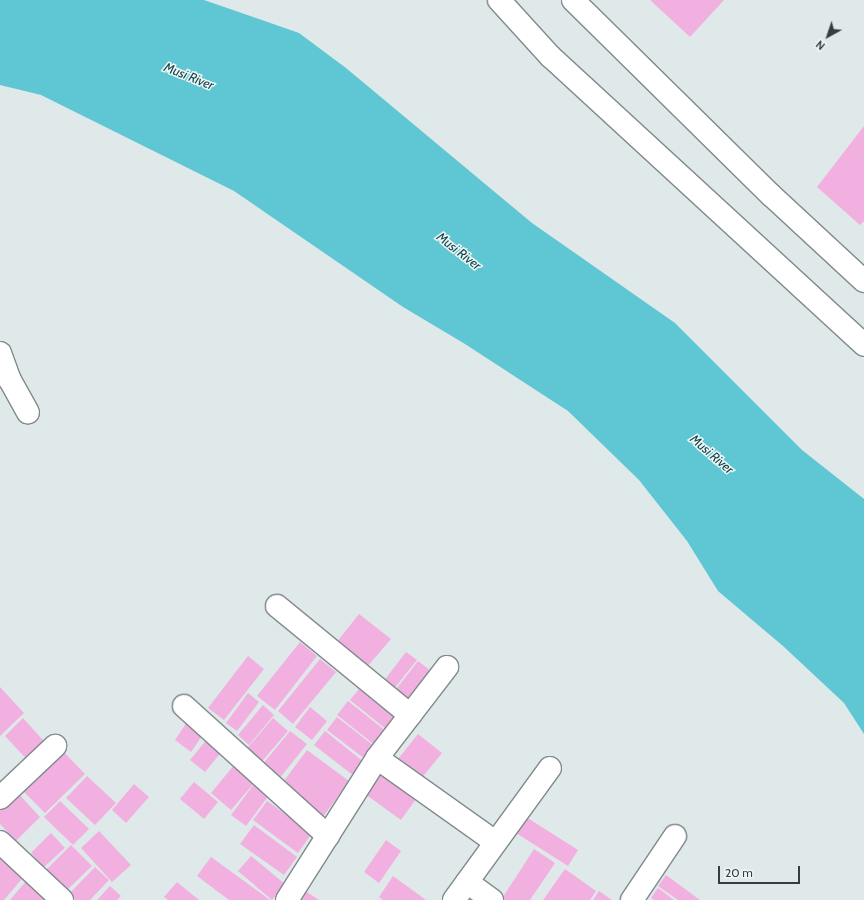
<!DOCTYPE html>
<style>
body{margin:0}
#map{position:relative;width:864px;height:900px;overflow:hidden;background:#dfe9ea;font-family:Cabin,sans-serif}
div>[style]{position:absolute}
.water>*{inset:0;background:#5fc7d4}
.building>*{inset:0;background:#f1b0df}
.roads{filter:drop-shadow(1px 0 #818a8c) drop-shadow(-1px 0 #818a8c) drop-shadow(0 1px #818a8c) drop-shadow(0 -1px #818a8c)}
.minor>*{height:22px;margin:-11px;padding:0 11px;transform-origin:11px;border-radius:11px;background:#fff}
.tertiary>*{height:22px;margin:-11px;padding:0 11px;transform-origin:11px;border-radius:11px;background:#fff}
span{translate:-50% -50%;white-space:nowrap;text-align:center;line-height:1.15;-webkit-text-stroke:3px #ecf6f7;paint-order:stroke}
.water-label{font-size:13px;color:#144449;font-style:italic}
.north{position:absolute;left:808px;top:16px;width:40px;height:40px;-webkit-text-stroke:3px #ecf6f7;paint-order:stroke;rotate:220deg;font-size:11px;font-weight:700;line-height:16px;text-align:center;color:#383c3c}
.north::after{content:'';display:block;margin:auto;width:14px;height:18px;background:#383c3c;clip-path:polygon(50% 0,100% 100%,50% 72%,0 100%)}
.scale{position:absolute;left:718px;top:866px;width:82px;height:18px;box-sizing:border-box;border:2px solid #383c3c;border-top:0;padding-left:5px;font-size:12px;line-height:14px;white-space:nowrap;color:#383c3c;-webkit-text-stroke:3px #ecf6f7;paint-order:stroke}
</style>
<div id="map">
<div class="water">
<div style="clip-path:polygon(0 0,204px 0,299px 33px,346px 68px,532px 223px,675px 323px,802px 450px,864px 499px,864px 734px,844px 703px,783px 646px,718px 591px,687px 541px,639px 480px,568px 411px,465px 344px,403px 307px,234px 191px,41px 95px,0 85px)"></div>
</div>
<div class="building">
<div style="clip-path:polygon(650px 0,724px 0,690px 37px)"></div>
<div style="clip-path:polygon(864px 126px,864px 221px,860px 225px,817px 187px)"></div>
<div style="clip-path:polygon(359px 614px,391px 639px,367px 667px,336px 643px)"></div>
<div style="clip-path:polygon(300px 642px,317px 656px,275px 710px,257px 696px)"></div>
<div style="clip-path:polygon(406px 652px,417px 660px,393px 690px,383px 682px)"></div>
<div style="clip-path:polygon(248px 656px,264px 669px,224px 720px,208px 708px)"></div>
<div style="clip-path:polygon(320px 659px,336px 672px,293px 724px,278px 711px)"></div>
<div style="clip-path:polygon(418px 661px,431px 671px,407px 702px,394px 692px)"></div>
<div style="clip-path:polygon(0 687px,24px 713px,0 736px)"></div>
<div style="clip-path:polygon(359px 689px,396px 719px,387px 730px,350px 700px)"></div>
<div style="clip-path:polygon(248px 693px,259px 702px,237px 731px,226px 723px)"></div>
<div style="clip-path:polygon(348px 701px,387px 732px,376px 746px,337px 715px)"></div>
<div style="clip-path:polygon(263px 705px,274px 715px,249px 745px,238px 735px)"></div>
<div style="clip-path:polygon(310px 707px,327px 721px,312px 740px,295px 727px)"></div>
<div style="clip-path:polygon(337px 717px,374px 746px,365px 759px,327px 730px)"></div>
<div style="clip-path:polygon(23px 718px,50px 748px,32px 765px,5px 736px)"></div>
<div style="clip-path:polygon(273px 718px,288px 731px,258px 766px,243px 753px)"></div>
<div style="clip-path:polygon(189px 719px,206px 730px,191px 752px,175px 740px)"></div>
<div style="clip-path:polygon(290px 731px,307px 744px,279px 779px,262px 765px)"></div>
<div style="clip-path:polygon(325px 731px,365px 763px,354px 776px,314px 745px)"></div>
<div style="clip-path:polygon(418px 734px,442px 753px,421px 779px,398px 759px)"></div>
<div style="clip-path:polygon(208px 738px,223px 750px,205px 772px,190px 760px)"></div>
<div style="clip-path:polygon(58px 746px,85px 774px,45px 813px,18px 786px)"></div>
<div style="clip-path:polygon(307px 750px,349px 781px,320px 821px,278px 789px)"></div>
<div style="clip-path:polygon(235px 764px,256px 781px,231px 810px,211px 793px)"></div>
<div style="clip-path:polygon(375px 770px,416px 799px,401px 820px,361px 791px)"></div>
<div style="clip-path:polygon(87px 776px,116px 803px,95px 825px,66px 798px)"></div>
<div style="clip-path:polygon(194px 782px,218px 802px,204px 819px,180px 799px)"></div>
<div style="clip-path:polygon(134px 784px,149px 797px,126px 823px,112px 810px)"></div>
<div style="clip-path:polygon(254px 784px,269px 795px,246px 826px,231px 815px)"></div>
<div style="clip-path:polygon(14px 789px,40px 817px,16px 841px,0 824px,0 802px)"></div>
<div style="clip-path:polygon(60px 801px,89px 829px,73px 845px,44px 817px)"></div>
<div style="clip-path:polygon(267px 801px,312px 833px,298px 853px,253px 820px)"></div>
<div style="clip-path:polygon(526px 817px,578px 850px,568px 866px,516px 833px)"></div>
<div style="clip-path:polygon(254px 825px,297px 857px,284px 875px,240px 844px)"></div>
<div style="clip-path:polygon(99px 831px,131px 865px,112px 882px,81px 848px)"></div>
<div style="clip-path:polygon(51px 833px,65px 848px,44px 867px,31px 853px)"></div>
<div style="clip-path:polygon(386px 840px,401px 851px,379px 883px,364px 872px)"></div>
<div style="clip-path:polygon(71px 845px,92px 866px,66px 891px,45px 871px)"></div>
<div style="clip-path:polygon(534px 849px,555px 863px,530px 900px,501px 900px)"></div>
<div style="clip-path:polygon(0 850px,27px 873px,4px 900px,0 900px)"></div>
<div style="clip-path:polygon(251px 856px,285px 884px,272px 900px,238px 871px)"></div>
<div style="clip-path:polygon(211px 857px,270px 900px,229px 900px,197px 876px)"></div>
<div style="clip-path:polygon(95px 867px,109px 880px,90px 900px,75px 900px,69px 894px)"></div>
<div style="clip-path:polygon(565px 869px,596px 891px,590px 900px,543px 900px)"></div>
<div style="clip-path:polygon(666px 875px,700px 900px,678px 900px,658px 886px)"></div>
<div style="clip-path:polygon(393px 876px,426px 900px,383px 900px,379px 897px)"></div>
<div style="clip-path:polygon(27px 880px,50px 900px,10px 900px)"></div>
<div style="clip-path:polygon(177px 882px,199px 900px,168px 900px,164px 897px)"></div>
<div style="clip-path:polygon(110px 886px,121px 896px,117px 900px,97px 900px)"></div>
<div style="clip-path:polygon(658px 888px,674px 900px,654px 900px,651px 898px)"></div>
<div style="clip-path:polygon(302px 889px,319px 900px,295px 900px)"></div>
<div style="clip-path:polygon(599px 891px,612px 900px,593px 900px)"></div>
</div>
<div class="roads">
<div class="minor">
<div style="left:0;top:353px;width:29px;rotate:70deg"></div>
<div style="left:10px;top:380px;width:37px;rotate:61deg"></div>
<div style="left:277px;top:606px;width:172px;rotate:39.3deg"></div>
<div style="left:184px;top:706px;width:194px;rotate:42.1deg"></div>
<div style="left:377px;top:758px;width:145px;rotate:35.4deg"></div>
<div style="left:0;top:798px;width:76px;rotate:-43.4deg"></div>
<div style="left:0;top:842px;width:85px;rotate:43.1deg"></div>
<div style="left:467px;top:882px;width:31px;rotate:36deg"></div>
<div style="left:287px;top:900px;width:168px;rotate:-57.6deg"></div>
<div style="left:377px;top:758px;width:115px;rotate:-52.4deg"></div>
<div style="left:454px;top:900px;width:163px;rotate:-54deg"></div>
<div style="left:632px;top:900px;width:77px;rotate:-56.1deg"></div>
</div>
<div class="tertiary">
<div style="left:499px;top:0;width:76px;rotate:47.7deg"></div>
<div style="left:550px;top:56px;width:427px;rotate:42.6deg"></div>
<div style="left:573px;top:0;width:278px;rotate:44.6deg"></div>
<div style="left:771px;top:195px;width:127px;rotate:42.8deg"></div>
</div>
</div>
<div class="water-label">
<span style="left:189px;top:76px;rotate:22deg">Musi River</span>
<span style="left:459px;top:251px;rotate:38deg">Musi River</span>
<span style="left:712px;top:454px;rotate:41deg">Musi River</span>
</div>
<div class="north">N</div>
<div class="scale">20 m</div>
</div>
